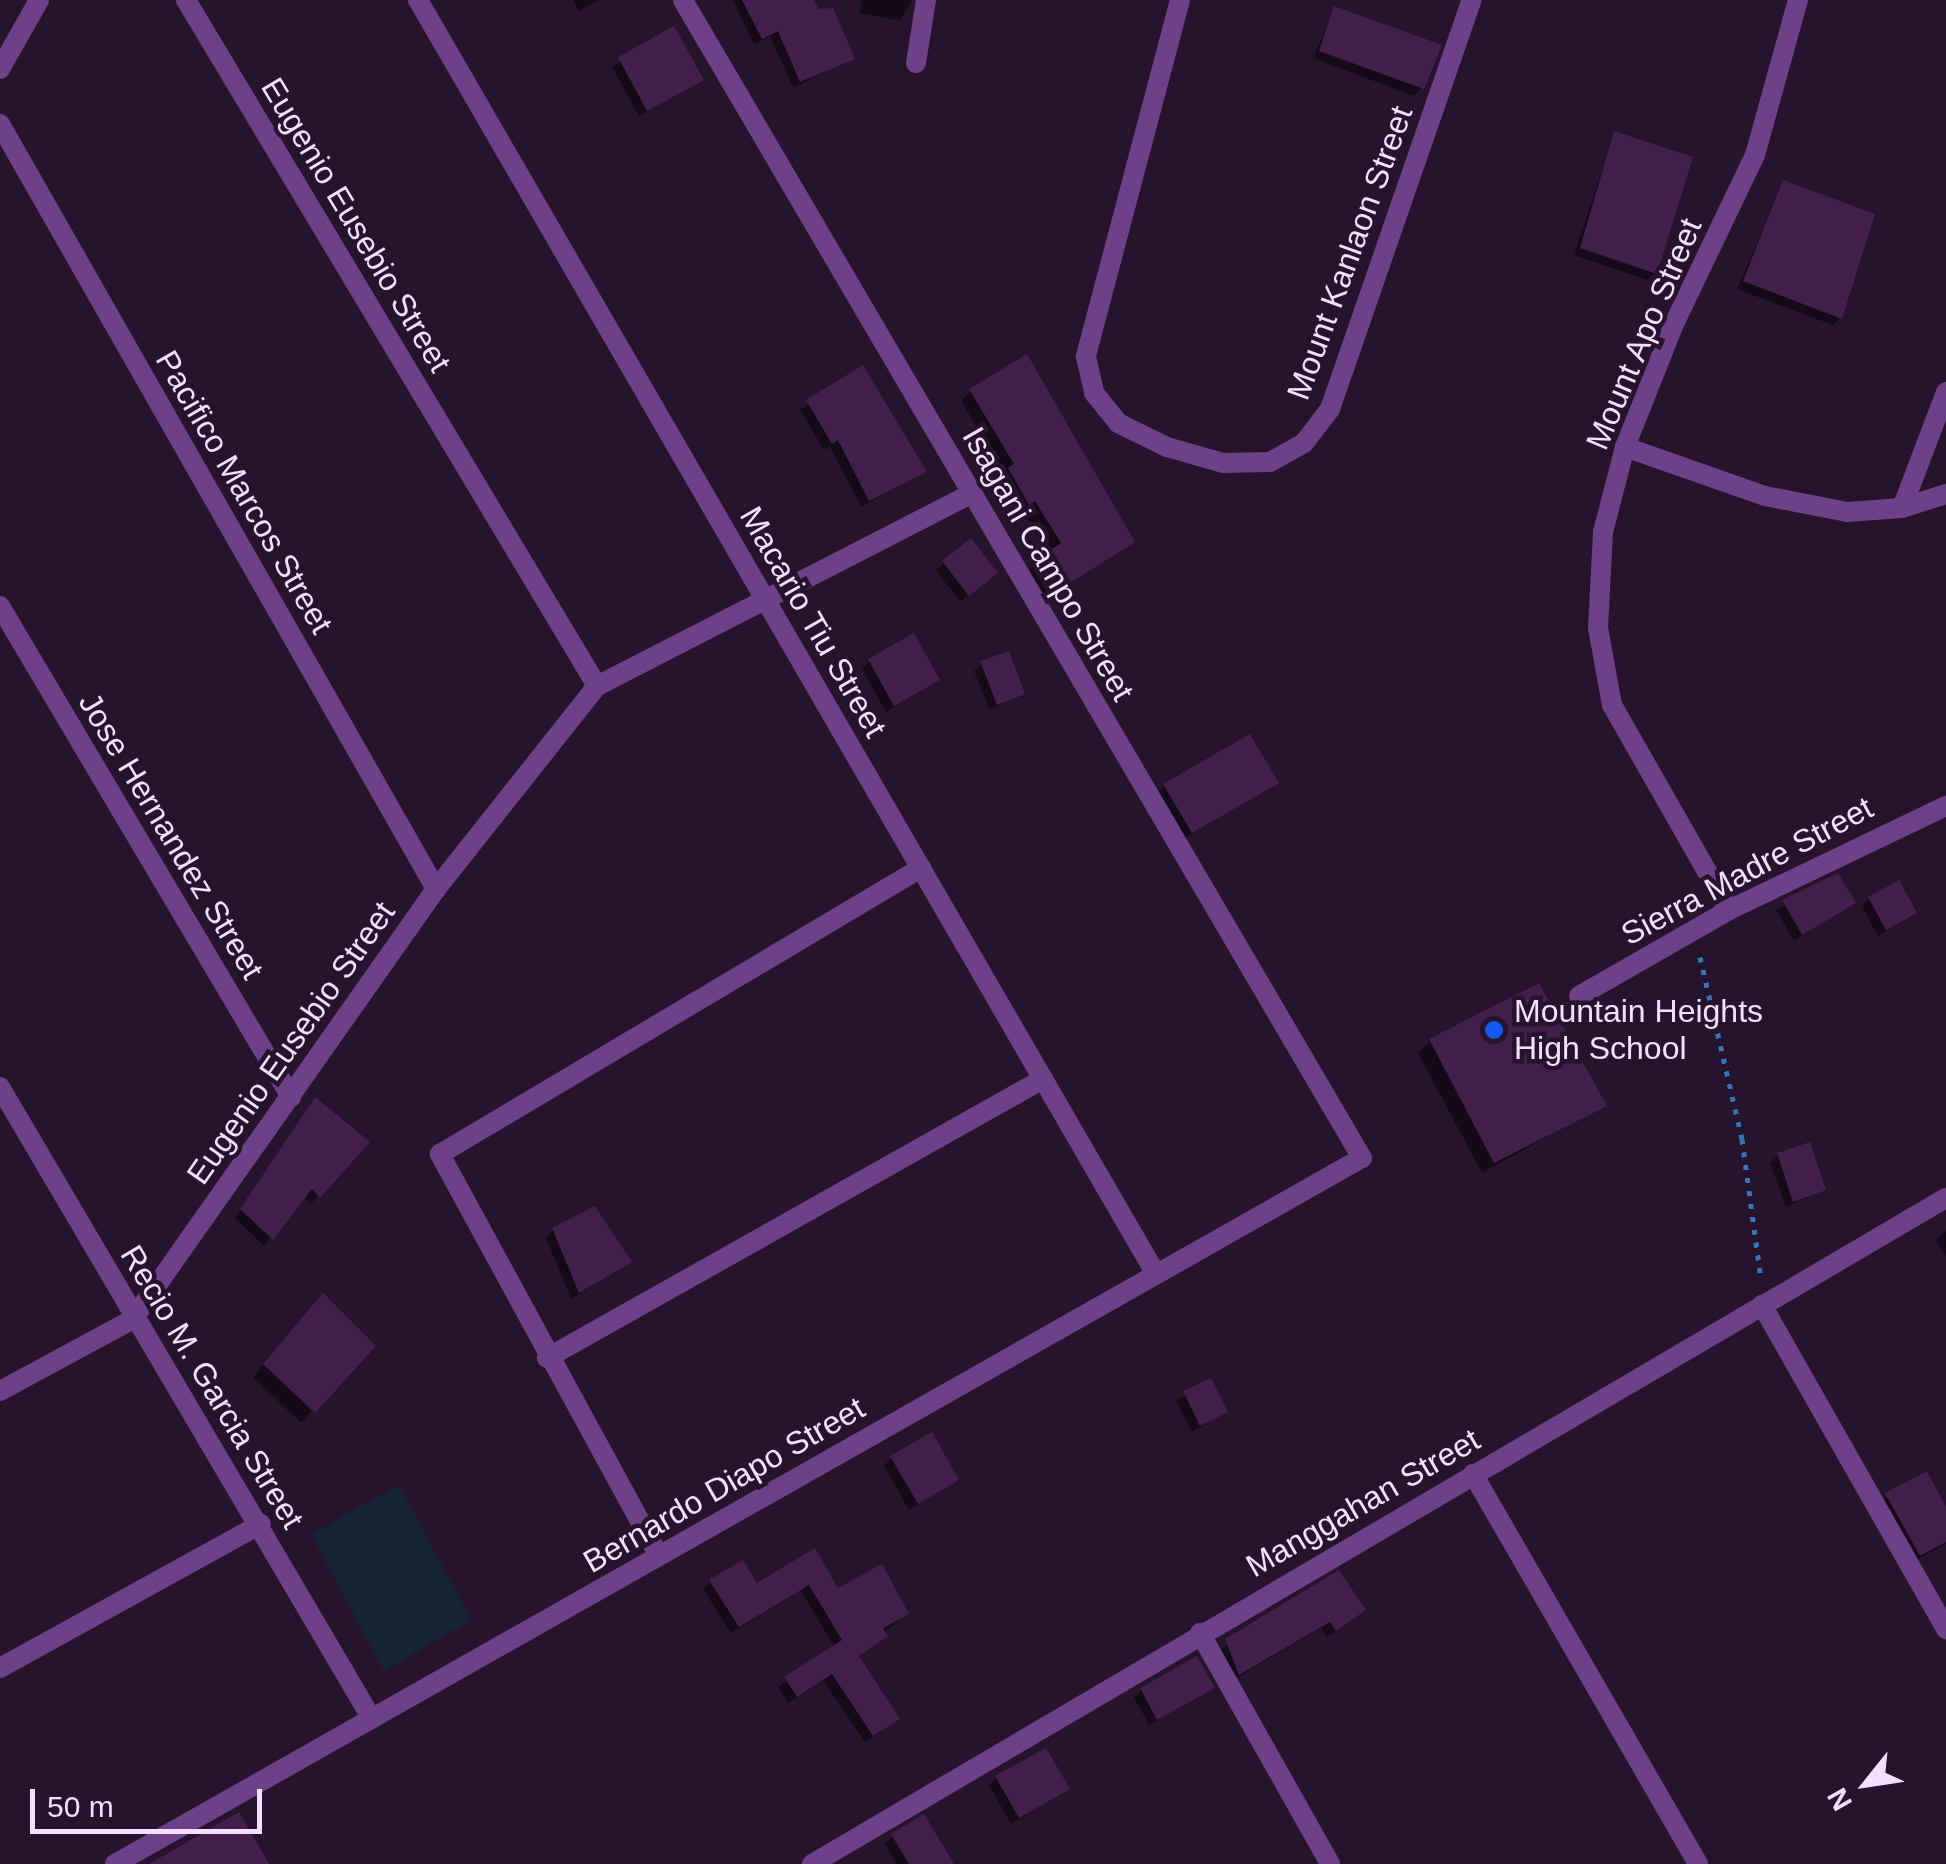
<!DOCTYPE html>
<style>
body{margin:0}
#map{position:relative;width:1946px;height:1864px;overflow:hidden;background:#26132c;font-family:Helvetica,sans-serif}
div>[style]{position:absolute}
.green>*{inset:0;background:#162436}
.shadow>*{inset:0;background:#0007}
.building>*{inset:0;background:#43204c}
.path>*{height:5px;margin-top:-2.5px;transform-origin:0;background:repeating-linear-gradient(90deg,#3774ba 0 5px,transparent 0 13px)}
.street>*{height:20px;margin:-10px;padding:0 10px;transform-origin:10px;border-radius:10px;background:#6d4088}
.dots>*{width:28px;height:28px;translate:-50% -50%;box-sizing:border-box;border:5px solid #26132c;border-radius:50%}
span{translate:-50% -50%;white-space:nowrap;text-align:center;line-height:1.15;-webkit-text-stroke:9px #26132c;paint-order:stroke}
.street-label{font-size:32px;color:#f5dffe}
.poi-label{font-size:32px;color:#f5dffe}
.left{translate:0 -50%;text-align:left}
.north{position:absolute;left:1816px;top:1734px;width:100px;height:100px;-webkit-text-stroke:8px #26132c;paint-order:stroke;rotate:240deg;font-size:28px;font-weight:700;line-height:40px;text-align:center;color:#f5dffe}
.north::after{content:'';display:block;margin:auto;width:35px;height:45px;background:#f5dffe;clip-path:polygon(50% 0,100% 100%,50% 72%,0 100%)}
.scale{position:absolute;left:30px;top:1789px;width:232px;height:45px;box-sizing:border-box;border:5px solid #f5dffe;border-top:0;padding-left:12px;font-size:30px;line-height:35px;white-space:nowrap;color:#f5dffe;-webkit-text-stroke:8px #26132c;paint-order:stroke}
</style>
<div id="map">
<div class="green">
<div style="clip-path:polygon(399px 1485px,471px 1620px,384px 1671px,311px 1534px)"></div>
</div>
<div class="shadow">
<div style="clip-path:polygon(573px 0,598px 0,579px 11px)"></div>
<div style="clip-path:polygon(733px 0,811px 0,852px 58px,793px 88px,770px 36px,754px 45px)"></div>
<div style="clip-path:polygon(862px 0,912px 0,900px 21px,859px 13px)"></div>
<div style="clip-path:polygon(1335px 9px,1421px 88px,1414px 96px,1313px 58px)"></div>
<div style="clip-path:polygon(673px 29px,701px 79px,639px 116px,612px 67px)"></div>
<div style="clip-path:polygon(1614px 134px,1655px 273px,1647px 280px,1574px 255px)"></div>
<div style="clip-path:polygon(1784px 183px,1840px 318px,1833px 325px,1737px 289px)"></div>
<div style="clip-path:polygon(862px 369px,923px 472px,861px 507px,830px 446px,824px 450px,800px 410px)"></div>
<div style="clip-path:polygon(971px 391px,1132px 542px,1047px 598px,1029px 570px,1052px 552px,1000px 480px,1006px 474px,961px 401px)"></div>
<div style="clip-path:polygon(971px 541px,988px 580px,960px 602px,936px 570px)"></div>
<div style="clip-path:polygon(870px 661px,937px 679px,886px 712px,862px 669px)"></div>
<div style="clip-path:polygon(982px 663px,1022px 693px,990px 710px,974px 671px)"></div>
<div style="clip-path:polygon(1276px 783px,1183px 839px,1157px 794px,1165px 786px)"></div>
<div style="clip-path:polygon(1837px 876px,1853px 902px,1794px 941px,1776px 910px)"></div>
<div style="clip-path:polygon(1869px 899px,1914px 913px,1878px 936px,1862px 906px)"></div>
<div style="clip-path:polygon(1430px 1041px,1604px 1105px,1482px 1173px,1418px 1053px)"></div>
<div style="clip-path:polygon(308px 1108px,366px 1142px,311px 1204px,304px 1196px,264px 1246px,235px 1218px)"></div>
<div style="clip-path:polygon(1778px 1155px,1824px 1189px,1786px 1207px,1770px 1163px)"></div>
<div style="clip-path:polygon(553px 1230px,629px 1262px,571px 1299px,546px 1238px)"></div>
<div style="clip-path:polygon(1946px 1231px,1946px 1257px,1936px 1240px)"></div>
<div style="clip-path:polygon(312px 1309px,372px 1346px,301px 1423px,253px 1377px)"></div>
<div style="clip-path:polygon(1210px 1381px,1225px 1412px,1192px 1432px,1176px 1401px)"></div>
<div style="clip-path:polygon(892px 1458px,956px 1480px,909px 1510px,884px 1465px)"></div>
<div style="clip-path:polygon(1926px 1474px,1946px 1509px,1946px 1544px,1912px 1562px,1879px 1503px)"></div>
<div style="clip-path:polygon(814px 1551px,837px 1591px,906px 1613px,857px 1657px,889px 1726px,865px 1742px,823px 1680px,788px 1703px,778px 1687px,835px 1647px,800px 1590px,731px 1633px,703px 1589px,711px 1582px,756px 1586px)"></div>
<div style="clip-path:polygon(1338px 1574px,1355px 1617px,1327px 1637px,1321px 1628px,1231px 1681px,1216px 1653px)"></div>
<div style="clip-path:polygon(1212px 1688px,1149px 1725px,1134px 1697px,1142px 1690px)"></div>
<div style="clip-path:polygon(997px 1778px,1067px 1789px,1011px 1824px,989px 1785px)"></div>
<div style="clip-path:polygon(893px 1836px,949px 1864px,897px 1864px,885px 1844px)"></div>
</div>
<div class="building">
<div style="clip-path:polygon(742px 0,814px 0,819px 9px,833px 8px,855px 59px,800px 82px,778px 31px,762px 39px)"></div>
<div style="clip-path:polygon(1334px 6px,1442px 45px,1424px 89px,1319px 51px)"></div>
<div style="clip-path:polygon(674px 26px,704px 80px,647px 111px,618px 57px)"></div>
<div style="clip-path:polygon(1614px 131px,1693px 157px,1657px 274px,1580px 248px)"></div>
<div style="clip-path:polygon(1783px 180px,1875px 214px,1842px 319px,1743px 281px)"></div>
<div style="clip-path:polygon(1027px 354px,1135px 542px,1057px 591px,1037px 559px,1061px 543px,1035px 501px,1029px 505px,1008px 468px,1014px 464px,969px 389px)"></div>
<div style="clip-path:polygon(863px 365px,927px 472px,869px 501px,838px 440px,832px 444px,806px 400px)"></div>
<div style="clip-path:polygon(971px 538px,998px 573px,969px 596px,942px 561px)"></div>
<div style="clip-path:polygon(914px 633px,940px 680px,894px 706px,868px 659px)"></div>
<div style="clip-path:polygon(1009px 651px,1025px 694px,997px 705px,980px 661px)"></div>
<div style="clip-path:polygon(1250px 734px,1279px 783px,1192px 833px,1163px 784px)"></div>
<div style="clip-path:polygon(1838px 873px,1856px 903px,1802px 935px,1782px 900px)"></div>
<div style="clip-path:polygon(1899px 880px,1917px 913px,1886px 930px,1868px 897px)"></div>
<div style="clip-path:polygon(1539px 983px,1607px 1106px,1494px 1163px,1429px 1039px)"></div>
<div style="clip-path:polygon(315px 1097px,370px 1142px,320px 1198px,312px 1189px,273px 1240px,240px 1209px)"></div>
<div style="clip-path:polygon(1810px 1142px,1826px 1190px,1793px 1202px,1777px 1153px)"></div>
<div style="clip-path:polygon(595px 1206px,632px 1262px,579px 1293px,552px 1228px)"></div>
<div style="clip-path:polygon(323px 1293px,376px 1346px,315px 1413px,263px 1364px)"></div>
<div style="clip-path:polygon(1211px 1378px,1228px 1412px,1200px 1426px,1183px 1391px)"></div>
<div style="clip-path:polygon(932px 1432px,959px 1480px,918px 1504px,890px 1456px)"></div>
<div style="clip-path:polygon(1927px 1471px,1946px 1507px,1946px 1542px,1920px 1556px,1885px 1493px)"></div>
<div style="clip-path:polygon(815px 1548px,838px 1588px,882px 1564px,909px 1614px,883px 1628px,888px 1636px,859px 1656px,900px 1719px,873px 1736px,832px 1674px,797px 1697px,784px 1677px,842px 1640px,809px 1585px,739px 1627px,709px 1580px,743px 1560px,757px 1583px)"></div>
<div style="clip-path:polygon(1339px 1570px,1366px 1610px,1336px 1631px,1330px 1622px,1239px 1675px,1225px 1639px)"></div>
<div style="clip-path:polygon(1197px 1656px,1215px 1688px,1157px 1720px,1140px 1688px)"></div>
<div style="clip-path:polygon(1046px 1748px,1070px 1789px,1019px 1818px,995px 1776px)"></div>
<div style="clip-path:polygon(239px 1812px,269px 1864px,149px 1864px)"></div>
<div style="clip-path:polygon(924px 1814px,954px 1864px,909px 1864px,891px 1834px)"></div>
</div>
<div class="path">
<div style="left:1700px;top:957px;width:187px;rotate:77deg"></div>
<div style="left:1742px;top:1139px;width:142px;rotate:82.3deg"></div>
</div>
<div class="street">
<div style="left:186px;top:0;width:800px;rotate:59.07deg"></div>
<div style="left:418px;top:0;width:1472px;rotate:59.92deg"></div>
<div style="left:1180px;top:0;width:369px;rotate:104.8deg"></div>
<div style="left:1086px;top:357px;width:37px;rotate:77deg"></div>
<div style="left:1094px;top:393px;width:38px;rotate:51deg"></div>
<div style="left:1118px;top:423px;width:55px;rotate:26.1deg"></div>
<div style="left:1167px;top:447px;width:58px;rotate:15.9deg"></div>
<div style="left:1223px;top:463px;width:47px;rotate:-1.2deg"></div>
<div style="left:1270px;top:462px;width:39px;rotate:-29deg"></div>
<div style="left:1304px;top:443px;width:43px;rotate:-52.6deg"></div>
<div style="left:1330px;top:409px;width:433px;rotate:-70.9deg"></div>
<div style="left:916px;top:63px;width:64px;rotate:-81deg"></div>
<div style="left:0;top:69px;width:79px;rotate:-60.5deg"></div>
<div style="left:0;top:124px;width:881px;rotate:60.32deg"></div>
<div style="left:1625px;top:447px;width:148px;rotate:19.3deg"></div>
<div style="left:1765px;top:496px;width:84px;rotate:11deg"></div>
<div style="left:1847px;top:512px;width:55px;rotate:-4.2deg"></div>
<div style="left:1902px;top:508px;width:46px;rotate:-17.7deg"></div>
<div style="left:1902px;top:508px;width:124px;rotate:-69.2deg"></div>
<div style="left:0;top:606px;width:571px;rotate:59.35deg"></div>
<div style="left:1729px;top:910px;width:236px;rotate:-119.7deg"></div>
<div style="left:1612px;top:705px;width:78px;rotate:-100.3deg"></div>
<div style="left:1598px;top:628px;width:96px;rotate:-87deg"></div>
<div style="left:1603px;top:532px;width:88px;rotate:-75.5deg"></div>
<div style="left:1625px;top:447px;width:132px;rotate:-68.3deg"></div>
<div style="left:1674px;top:324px;width:187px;rotate:-64.4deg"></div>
<div style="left:1755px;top:155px;width:161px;rotate:-74.5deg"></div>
<div style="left:1579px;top:996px;width:173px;rotate:-29.8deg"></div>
<div style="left:1729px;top:910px;width:241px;rotate:-25.6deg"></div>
<div style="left:0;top:1087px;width:733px;rotate:59.52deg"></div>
<div style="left:1762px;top:1305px;width:373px;rotate:60.4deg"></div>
<div style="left:547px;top:1358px;width:569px;rotate:-29.36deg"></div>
<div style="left:0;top:1391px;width:151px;rotate:-28.4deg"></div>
<div style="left:133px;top:1319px;width:526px;rotate:-54.83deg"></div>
<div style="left:436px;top:889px;width:259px;rotate:-51.6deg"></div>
<div style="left:597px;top:686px;width:422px;rotate:-27.2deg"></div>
<div style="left:1473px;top:1474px;width:450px;rotate:60deg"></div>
<div style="left:659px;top:1556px;width:458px;rotate:-118.6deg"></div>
<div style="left:440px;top:1154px;width:560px;rotate:-30.74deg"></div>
<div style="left:1200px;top:1633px;width:265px;rotate:60.6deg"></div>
<div style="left:0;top:1668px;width:298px;rotate:-28.9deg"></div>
<div style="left:115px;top:1864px;width:1433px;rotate:-29.52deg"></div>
<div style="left:1362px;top:1158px;width:1342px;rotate:-120.39deg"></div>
<div style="left:812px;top:1864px;width:1315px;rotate:-30.43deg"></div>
</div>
<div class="dots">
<div style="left:1494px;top:1030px;background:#1359f5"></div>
</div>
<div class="street-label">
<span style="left:356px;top:225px;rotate:59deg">Eugenio Eusebio Street</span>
<span style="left:1350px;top:253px;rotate:-70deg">Mount Kanlaon Street</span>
<span style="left:1644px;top:334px;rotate:-67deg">Mount Apo Street</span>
<span style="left:244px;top:492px;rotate:60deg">Pacifico Marcos Street</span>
<span style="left:1048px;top:564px;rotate:60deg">Isagani Campo Street</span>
<span style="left:813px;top:622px;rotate:60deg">Macario Tiu Street</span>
<span style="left:171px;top:836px;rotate:59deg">Jose Hernandez Street</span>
<span style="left:1747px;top:871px;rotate:-28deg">Sierra Madre Street</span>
<span style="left:291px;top:1043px;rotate:-55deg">Eugenio Eusebio Street</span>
<span style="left:212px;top:1387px;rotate:59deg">Recio M. Garcia Street</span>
<span style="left:724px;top:1485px;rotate:-30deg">Bernardo Diapo Street</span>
<span style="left:1363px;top:1503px;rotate:-30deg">Manggahan Street</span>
</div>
<div class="poi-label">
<span class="left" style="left:1514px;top:1030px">Mountain Heights<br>High School</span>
</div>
<div class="north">N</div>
<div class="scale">50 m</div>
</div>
